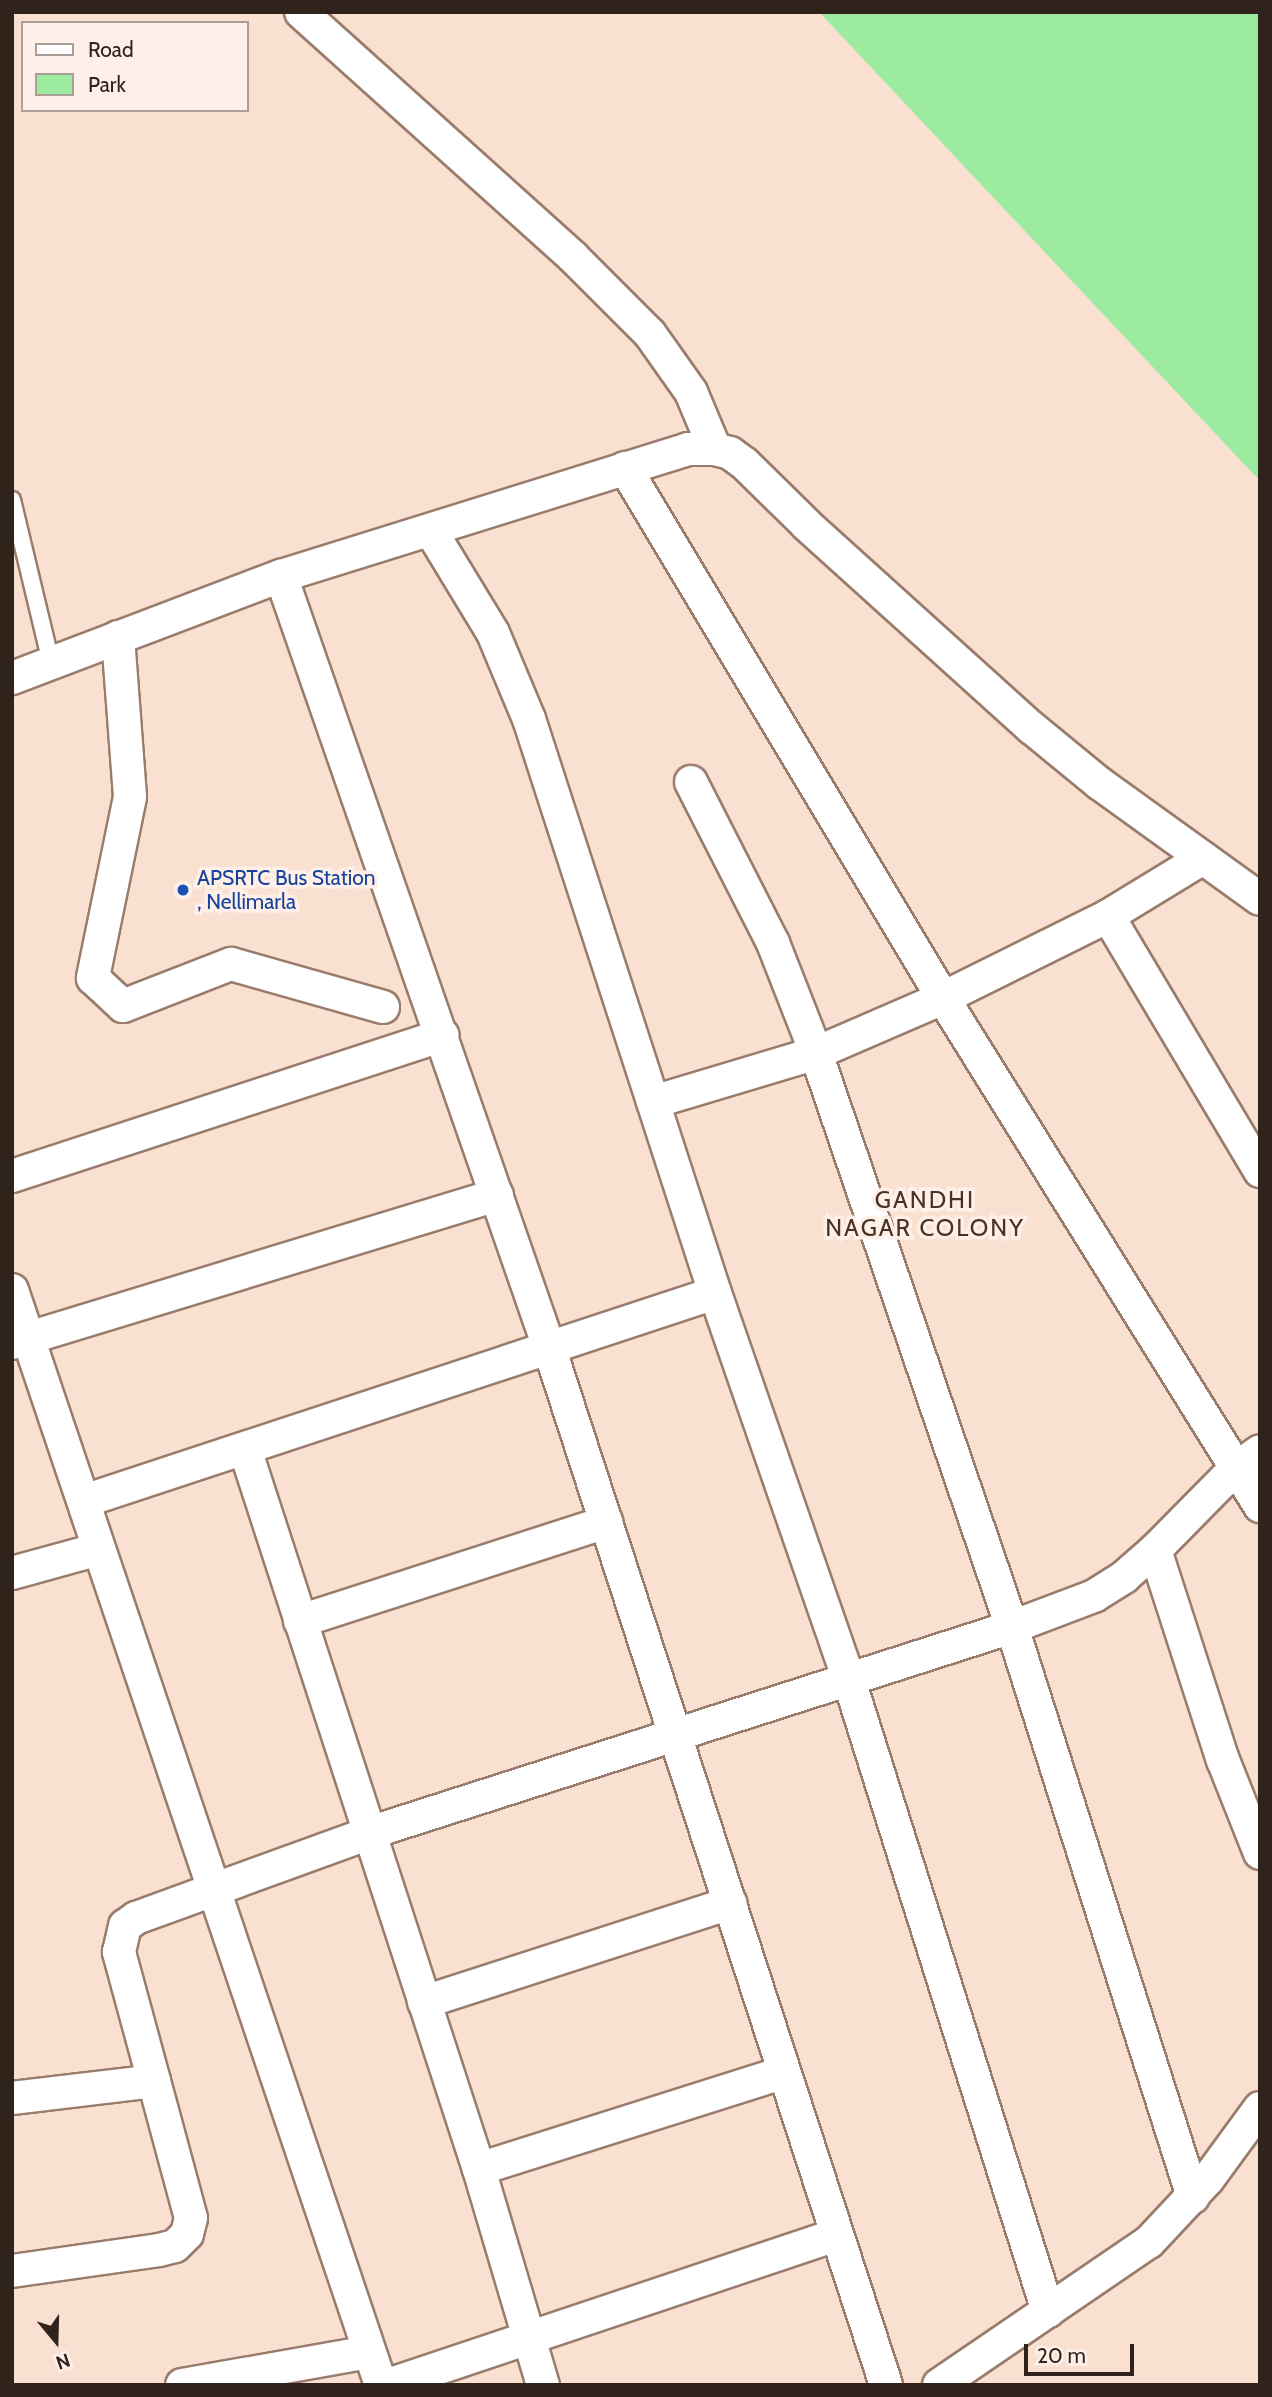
<!DOCTYPE html>
<style>
body{margin:0}
#map{position:relative;width:1272px;height:2397px;overflow:hidden;background:#fae0d1;font-family:Cabin,sans-serif}
div>[style]{position:absolute}
.green>*{inset:0;background:#9deaa1}
.roads{filter:drop-shadow(2px 0 #997c6b) drop-shadow(-2px 0 #997c6b) drop-shadow(0 2px #997c6b) drop-shadow(0 -2px #997c6b)}
.lane>*{height:16px;margin:-8px;padding:0 8px;transform-origin:8px;border-radius:8px;background:#fff}
.street>*{height:32px;margin:-16px;padding:0 16px;transform-origin:16px;border-radius:16px;background:#fff}
.dots>*{width:19px;height:19px;translate:-50% -50%;box-sizing:border-box;border:4px solid #fef0e9;border-radius:50%}
span{translate:-50% -50%;white-space:nowrap;text-align:center;line-height:1.15;-webkit-text-stroke:7px #fef0e9;paint-order:stroke}
.transit-label{font-size:21px;color:#164399}
.left{translate:0 -50%;text-align:left}
.quarter-label{font-size:24px;color:#4a3122;letter-spacing:2px}
.frame{position:absolute;inset:0;border:14px solid #2f231c;pointer-events:none}
.legend{position:absolute;left:21px;top:21px;width:228px;height:91px;box-sizing:border-box;background:#fef0e9;border:2px solid #ab9e97;margin:0;padding:9px 12px;list-style:none;font-size:21px;color:#2f231c}
.legend li{display:flex;align-items:center;gap:14px;height:35px}
.legend b{width:35px;border:2px solid #ab9e97}
.north{position:absolute;left:21px;top:2306px;width:70px;height:70px;-webkit-text-stroke:5px #fef0e9;paint-order:stroke;rotate:161deg;font-size:19px;font-weight:700;line-height:28px;text-align:center;color:#2f231c}
.north::after{content:'';display:block;margin:auto;width:24px;height:32px;background:#2f231c;clip-path:polygon(50% 0,100% 100%,50% 72%,0 100%)}
.scale{position:absolute;left:1024px;top:2344px;width:110px;height:32px;box-sizing:border-box;border:4px solid #2f231c;border-top:0;padding-left:9px;font-size:21px;line-height:24px;white-space:nowrap;color:#2f231c;-webkit-text-stroke:5px #fef0e9;paint-order:stroke}
</style>
<div id="map">
<div class="green">
<div style="clip-path:polygon(819px 12px,1260px 12px,1260px 481px)"></div>
</div>
<div class="roads">
<div class="lane">
<div style="left:12px;top:500px;width:168px;rotate:76.5deg"></div>
</div>
<div class="street">
<div style="left:301px;top:12px;width:365px;rotate:42deg"></div>
<div style="left:572px;top:256px;width:110px;rotate:45deg"></div>
<div style="left:650px;top:334px;width:71px;rotate:54.7deg"></div>
<div style="left:691px;top:392px;width:62px;rotate:67.2deg"></div>
<div style="left:625px;top:468px;width:618px;rotate:59.04deg"></div>
<div style="left:943px;top:998px;width:599px;rotate:58.04deg"></div>
<div style="left:431px;top:531px;width:119px;rotate:58.7deg"></div>
<div style="left:493px;top:633px;width:93px;rotate:67.3deg"></div>
<div style="left:529px;top:719px;width:603px;rotate:72.05deg"></div>
<div style="left:715px;top:1293px;width:410px;rotate:70.9deg"></div>
<div style="left:849px;top:1680px;width:662px;rotate:72.5deg"></div>
<div style="left:281px;top:576px;width:819px;rotate:70.84deg"></div>
<div style="left:550px;top:1350px;width:1088px;rotate:72.01deg"></div>
<div style="left:118px;top:637px;width:160px;rotate:85.7deg"></div>
<div style="left:130px;top:797px;width:185px;rotate:101.6deg"></div>
<div style="left:93px;top:978px;width:41px;rotate:43deg"></div>
<div style="left:123px;top:1006px;width:116px;rotate:-21.3deg"></div>
<div style="left:231px;top:964px;width:158px;rotate:15.8deg"></div>
<div style="left:12px;top:678px;width:288px;rotate:-20.8deg"></div>
<div style="left:281px;top:576px;width:426px;rotate:-17.3deg"></div>
<div style="left:688px;top:449px;width:27px"></div>
<div style="left:715px;top:449px;width:16px;rotate:15deg"></div>
<div style="left:730px;top:453px;width:17px;rotate:36deg"></div>
<div style="left:744px;top:463px;width:88px;rotate:44.5deg"></div>
<div style="left:807px;top:525px;width:303px;rotate:42.1deg"></div>
<div style="left:1032px;top:728px;width:87px;rotate:39.4deg"></div>
<div style="left:1099px;top:783px;width:198px;rotate:35.8deg"></div>
<div style="left:691px;top:782px;width:181px;rotate:63deg"></div>
<div style="left:773px;top:943px;width:118px;rotate:68.6deg"></div>
<div style="left:816px;top:1053px;width:607px;rotate:71.15deg"></div>
<div style="left:1012px;top:1627px;width:598px;rotate:72.38deg"></div>
<div style="left:1108px;top:916px;width:297px;rotate:59.2deg"></div>
<div style="left:653px;top:1102px;width:170px;rotate:-16.7deg"></div>
<div style="left:816px;top:1053px;width:138px;rotate:-23.4deg"></div>
<div style="left:943px;top:998px;width:184px;rotate:-26.4deg"></div>
<div style="left:1108px;top:916px;width:111px;rotate:-31.4deg"></div>
<div style="left:12px;top:1176px;width:453px;rotate:-18.1deg"></div>
<div style="left:12px;top:1290px;width:1156px;rotate:71.38deg"></div>
<div style="left:12px;top:1343px;width:507px;rotate:-16.97deg"></div>
<div style="left:245px;top:1449px;width:757px;rotate:72deg"></div>
<div style="left:479px;top:2169px;width:225px;rotate:73.5deg"></div>
<div style="left:84px;top:1501px;width:664px;rotate:-18.24deg"></div>
<div style="left:1155px;top:1550px;width:221px;rotate:72.1deg"></div>
<div style="left:1223px;top:1760px;width:100px;rotate:68.3deg"></div>
<div style="left:12px;top:1573px;width:90px;rotate:-15.4deg"></div>
<div style="left:300px;top:1621px;width:322px;rotate:-17.9deg"></div>
<div style="left:424px;top:2002px;width:322px;rotate:-17.9deg"></div>
<div style="left:12px;top:2098px;width:143px;rotate:-6.8deg"></div>
<div style="left:154px;top:2081px;width:134px;rotate:-105.2deg"></div>
<div style="left:119px;top:1952px;width:27px;rotate:-77deg"></div>
<div style="left:125px;top:1926px;width:14px;rotate:-36deg"></div>
<div style="left:136px;top:1918px;width:248px;rotate:-20deg"></div>
<div style="left:369px;top:1833px;width:675px;rotate:-17.76deg"></div>
<div style="left:1012px;top:1627px;width:88px;rotate:-20.7deg"></div>
<div style="left:1094px;top:1596px;width:36px;rotate:-32deg"></div>
<div style="left:1124px;top:1577px;width:41px;rotate:-41.1deg"></div>
<div style="left:1155px;top:1550px;width:115px;rotate:-45.4deg"></div>
<div style="left:1236px;top:1468px;width:29px;rotate:-35deg"></div>
<div style="left:479px;top:2169px;width:320px;rotate:-17.6deg"></div>
<div style="left:12px;top:2271px;width:148px;rotate:-8.1deg"></div>
<div style="left:159px;top:2250px;width:16px;rotate:-14deg"></div>
<div style="left:175px;top:2246px;width:17px;rotate:-45deg"></div>
<div style="left:187px;top:2234px;width:16px;rotate:-76deg"></div>
<div style="left:191px;top:2218px;width:142px;rotate:-105.1deg"></div>
<div style="left:182px;top:2385px;width:190px;rotate:-10deg"></div>
<div style="left:388px;top:2385px;width:473px;rotate:-18.5deg"></div>
<div style="left:939px;top:2385px;width:254px;rotate:-34.3deg"></div>
<div style="left:1149px;top:2242px;width:86px;rotate:-46.9deg"></div>
<div style="left:1208px;top:2179px;width:88px;rotate:-53.8deg"></div>
</div>
</div>
<div class="dots">
<div style="left:183px;top:890px;background:#1a4fb4"></div>
</div>
<div class="transit-label">
<span class="left" style="left:197px;top:890px">APSRTC Bus Station<br>, Nellimarla</span>
</div>
<div class="quarter-label">
<span style="left:925px;top:1214px">GANDHI<br>NAGAR COLONY</span>
</div>
<div class="frame"></div>
<ul class="legend">
<li><b style="height:9px;background:#fff"></b>Road</li>
<li><b style="height:19px;background:#9deaa1"></b>Park</li>
</ul>
<div class="north">N</div>
<div class="scale">20 m</div>
</div>
